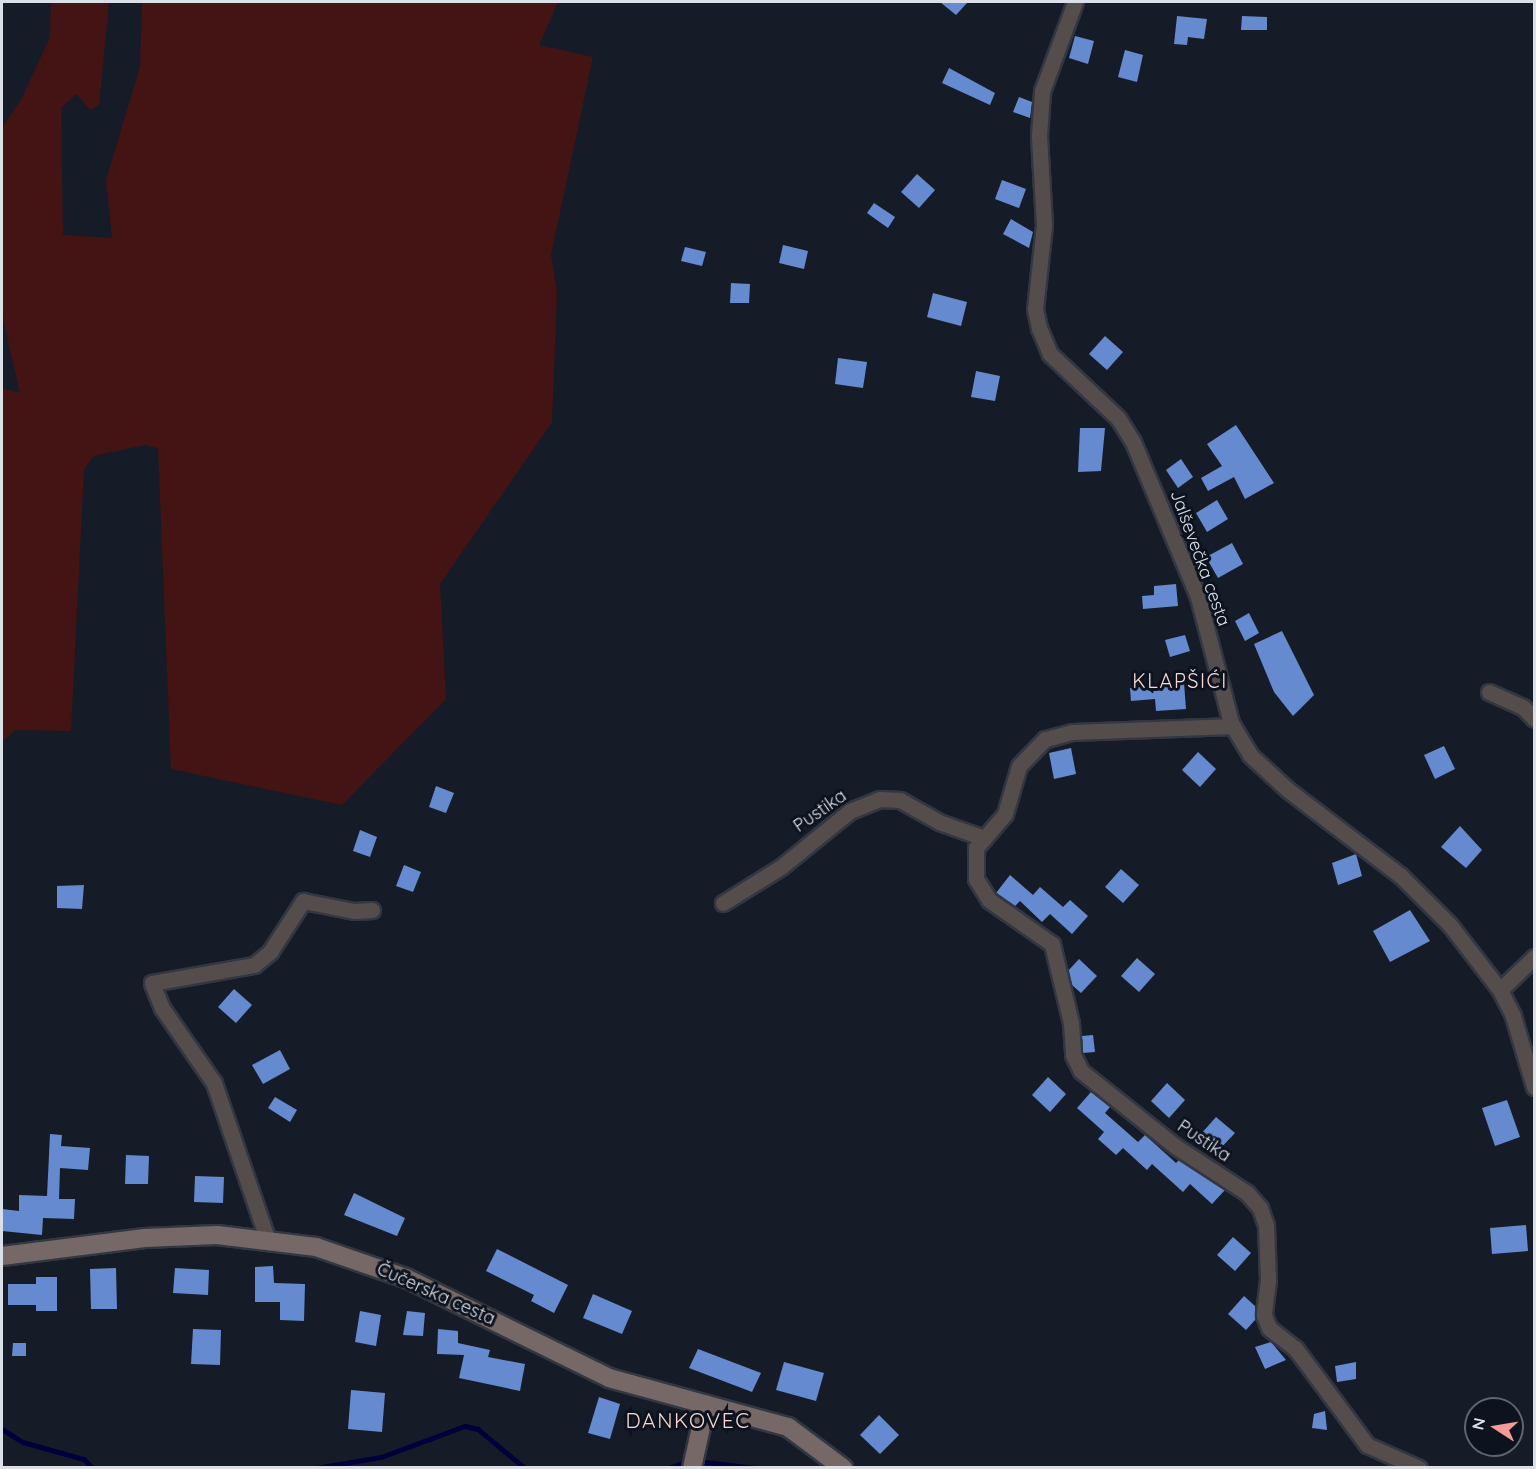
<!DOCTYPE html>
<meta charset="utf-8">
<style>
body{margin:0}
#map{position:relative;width:1536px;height:1469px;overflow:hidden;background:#161c27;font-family:Quicksand,sans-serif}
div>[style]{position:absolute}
.green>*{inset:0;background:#441313}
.stream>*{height:4.5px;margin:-2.25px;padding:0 2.25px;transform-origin:2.25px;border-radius:2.25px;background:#00003a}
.building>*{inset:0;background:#668acf}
.roads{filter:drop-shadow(2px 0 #323742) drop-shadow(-2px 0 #323742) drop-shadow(0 2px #323742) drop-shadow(0 -2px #323742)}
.street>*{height:15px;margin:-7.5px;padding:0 7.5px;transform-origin:7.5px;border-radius:7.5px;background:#554d4c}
.secondary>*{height:18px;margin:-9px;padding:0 9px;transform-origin:9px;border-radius:9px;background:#756867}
span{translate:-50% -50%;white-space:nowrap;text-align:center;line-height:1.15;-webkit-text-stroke:6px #0d131e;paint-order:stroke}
.street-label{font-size:18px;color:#dbe0e8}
.neighbourhood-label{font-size:20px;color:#f9d6d3;letter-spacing:1.5px}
.quarter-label{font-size:21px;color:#f9d6d3;letter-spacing:1.5px}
.frame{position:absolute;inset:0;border:3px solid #dbe0e8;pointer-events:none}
.north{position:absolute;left:1464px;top:1397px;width:60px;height:60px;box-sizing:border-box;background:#0d131e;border:2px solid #5f656f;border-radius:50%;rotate:282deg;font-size:16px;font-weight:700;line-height:24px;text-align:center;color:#dbe0e8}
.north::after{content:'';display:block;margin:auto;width:21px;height:27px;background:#f59b97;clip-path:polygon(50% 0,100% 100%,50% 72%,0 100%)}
</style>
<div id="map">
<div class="green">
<div style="clip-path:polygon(51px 2px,109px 2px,99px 105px,90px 110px,77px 94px,61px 108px,63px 235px,112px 238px,106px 180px,140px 67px,142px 2px,558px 2px,539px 45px,593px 57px,551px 255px,557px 293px,552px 422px,440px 584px,446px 699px,342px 805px,171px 769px,158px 448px,145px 445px,94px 456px,84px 469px,71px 731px,15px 730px,2px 742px,2px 388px,20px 393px,2px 314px,2px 128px,22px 98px,50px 37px)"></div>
</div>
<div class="stream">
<div style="left:2px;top:1429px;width:25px;rotate:32deg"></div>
<div style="left:23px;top:1442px;width:63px;rotate:15.6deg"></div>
<div style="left:84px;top:1459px;width:13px;rotate:45deg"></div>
<div style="left:698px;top:1461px;width:57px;rotate:7deg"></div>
<div style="left:316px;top:1468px;width:66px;rotate:-9.6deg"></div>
<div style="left:381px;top:1457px;width:90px;rotate:-20.3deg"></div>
<div style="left:465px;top:1426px;width:13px;rotate:13deg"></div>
<div style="left:478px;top:1429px;width:61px;rotate:39.7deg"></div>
<div style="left:669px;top:1468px;width:21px;rotate:-19deg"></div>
</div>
<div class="building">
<div style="clip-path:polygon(940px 2px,968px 2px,956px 15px)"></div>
<div style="clip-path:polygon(1177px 16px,1207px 19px,1204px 39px,1188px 37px,1187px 45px,1174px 44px)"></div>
<div style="clip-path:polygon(1242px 16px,1267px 17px,1267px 30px,1241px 30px)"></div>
<div style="clip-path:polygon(1075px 36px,1094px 41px,1088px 64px,1069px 58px)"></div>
<div style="clip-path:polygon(1125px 50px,1143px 55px,1137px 82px,1118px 77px)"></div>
<div style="clip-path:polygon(949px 68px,995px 93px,990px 105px,942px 83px)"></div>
<div style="clip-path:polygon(1019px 97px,1032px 102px,1030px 118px,1013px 112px)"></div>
<div style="clip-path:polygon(917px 174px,935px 190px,919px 208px,901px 192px)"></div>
<div style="clip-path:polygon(1002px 180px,1026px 189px,1019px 208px,995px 199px)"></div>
<div style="clip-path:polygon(874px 203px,895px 217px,888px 228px,867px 213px)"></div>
<div style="clip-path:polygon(1011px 219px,1033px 232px,1029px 248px,1003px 234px)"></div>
<div style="clip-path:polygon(783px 245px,808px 251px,804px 269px,779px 263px)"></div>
<div style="clip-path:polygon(685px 247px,706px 252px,702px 266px,681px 261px)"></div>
<div style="clip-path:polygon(731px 283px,750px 284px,749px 303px,730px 303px)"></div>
<div style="clip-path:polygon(933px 293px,967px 302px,961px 326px,927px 317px)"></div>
<div style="clip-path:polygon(1105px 336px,1123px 352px,1107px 370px,1089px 354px)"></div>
<div style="clip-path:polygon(838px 358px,867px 362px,863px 388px,835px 384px)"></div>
<div style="clip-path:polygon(976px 371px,1000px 376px,995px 401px,971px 397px)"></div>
<div style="clip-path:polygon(1236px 425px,1274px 483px,1245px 499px,1234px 477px,1208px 491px,1201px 478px,1222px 466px,1207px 444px)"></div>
<div style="clip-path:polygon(1080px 428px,1105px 428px,1101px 471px,1078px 472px)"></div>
<div style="clip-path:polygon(1181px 459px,1193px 477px,1178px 488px,1166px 470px)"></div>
<div style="clip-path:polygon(1217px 500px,1228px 519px,1207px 532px,1196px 513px)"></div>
<div style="clip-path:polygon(1232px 543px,1243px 564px,1218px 578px,1206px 557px)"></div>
<div style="clip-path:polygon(1176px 584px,1178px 606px,1143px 609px,1142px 596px,1154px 595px,1154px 586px)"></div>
<div style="clip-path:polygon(1249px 613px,1259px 633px,1245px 641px,1235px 621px)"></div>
<div style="clip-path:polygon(1282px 631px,1314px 695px,1293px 716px,1274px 692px,1254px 644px)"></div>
<div style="clip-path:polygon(1185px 635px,1190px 651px,1170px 657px,1165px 640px)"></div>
<div style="clip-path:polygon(1184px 683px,1186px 709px,1156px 711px,1155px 699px,1131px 701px,1130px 688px)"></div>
<div style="clip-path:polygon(1444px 746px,1455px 769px,1435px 779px,1424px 755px)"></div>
<div style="clip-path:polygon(1071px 748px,1076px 774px,1054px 779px,1049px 753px)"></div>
<div style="clip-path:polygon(1198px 752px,1216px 769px,1200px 787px,1182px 770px)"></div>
<div style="clip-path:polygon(436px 786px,454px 793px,446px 813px,429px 807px)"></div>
<div style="clip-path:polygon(1460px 826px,1482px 850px,1466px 868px,1441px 847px)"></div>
<div style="clip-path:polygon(360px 830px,377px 837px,370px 857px,353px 851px)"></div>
<div style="clip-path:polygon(1356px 854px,1362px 876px,1338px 885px,1332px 863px)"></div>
<div style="clip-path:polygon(404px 865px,421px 872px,413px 892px,396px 886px)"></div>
<div style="clip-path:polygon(1121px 869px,1139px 885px,1123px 903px,1105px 887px)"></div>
<div style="clip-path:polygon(1010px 875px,1033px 895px,1040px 887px,1063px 907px,1070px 900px,1088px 916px,1072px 934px,1050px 914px,1042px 922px,1020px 901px,1015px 906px,996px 893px)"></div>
<div style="clip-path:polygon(84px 885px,82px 909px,57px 908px,57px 886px)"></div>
<div style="clip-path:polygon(1410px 910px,1430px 941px,1390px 962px,1373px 931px)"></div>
<div style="clip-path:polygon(1137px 958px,1155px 974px,1139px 992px,1121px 976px)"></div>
<div style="clip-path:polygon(1079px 959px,1097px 976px,1081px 993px,1072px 985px,1068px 971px)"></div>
<div style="clip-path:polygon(234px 989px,252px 1005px,236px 1023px,218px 1007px)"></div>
<div style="clip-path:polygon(1093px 1035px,1095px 1052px,1083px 1053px,1082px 1036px)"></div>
<div style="clip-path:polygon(280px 1050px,290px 1069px,263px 1084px,252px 1065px)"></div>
<div style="clip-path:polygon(1048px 1077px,1066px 1094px,1050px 1112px,1032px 1095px)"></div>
<div style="clip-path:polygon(1167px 1083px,1185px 1100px,1169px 1118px,1151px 1101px)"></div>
<div style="clip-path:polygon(1091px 1092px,1110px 1107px,1105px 1113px,1138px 1142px,1145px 1135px,1176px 1163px,1179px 1160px,1225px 1190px,1212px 1204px,1190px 1184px,1183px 1192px,1152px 1164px,1147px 1170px,1123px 1148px,1116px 1155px,1098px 1139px,1104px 1132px,1077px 1108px)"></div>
<div style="clip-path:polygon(275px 1097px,297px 1110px,290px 1122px,268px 1108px)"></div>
<div style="clip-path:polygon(1507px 1100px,1520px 1137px,1495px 1146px,1482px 1108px)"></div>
<div style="clip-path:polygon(1216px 1117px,1235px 1133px,1218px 1151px,1200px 1135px)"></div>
<div style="clip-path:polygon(50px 1134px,62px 1135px,61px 1146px,90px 1148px,88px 1170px,60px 1168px,59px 1199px,75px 1199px,74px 1219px,43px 1218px,42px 1235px,2px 1231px,2px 1209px,19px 1211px,19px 1195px,47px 1196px)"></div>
<div style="clip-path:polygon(126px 1155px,149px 1156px,148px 1184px,125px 1184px)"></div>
<div style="clip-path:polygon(195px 1176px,224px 1177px,223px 1203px,194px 1202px)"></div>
<div style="clip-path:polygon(354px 1193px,405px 1218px,397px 1236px,344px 1215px)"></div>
<div style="clip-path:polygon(1526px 1225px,1528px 1251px,1492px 1254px,1490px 1228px)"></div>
<div style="clip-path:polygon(1233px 1237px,1251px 1253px,1235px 1271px,1217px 1255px)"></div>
<div style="clip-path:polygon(497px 1249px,568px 1285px,554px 1313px,531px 1301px,534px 1295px,486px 1271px)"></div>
<div style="clip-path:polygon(273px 1266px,274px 1283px,305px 1284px,304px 1321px,280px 1320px,280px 1302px,255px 1302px,255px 1267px)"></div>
<div style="clip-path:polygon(116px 1268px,117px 1309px,91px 1309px,90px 1269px)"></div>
<div style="clip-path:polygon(175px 1268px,209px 1270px,208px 1295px,173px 1293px)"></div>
<div style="clip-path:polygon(36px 1277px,57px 1277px,57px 1311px,36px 1311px,36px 1305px,8px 1305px,8px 1284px,36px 1284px)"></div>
<div style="clip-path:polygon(593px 1294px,632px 1311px,622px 1334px,583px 1318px)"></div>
<div style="clip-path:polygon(1244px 1296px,1255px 1306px,1255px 1320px,1246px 1330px,1228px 1314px)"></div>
<div style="clip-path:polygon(360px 1311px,381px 1315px,376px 1346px,355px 1342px)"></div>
<div style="clip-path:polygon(407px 1311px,425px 1313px,423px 1336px,403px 1335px)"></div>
<div style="clip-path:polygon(193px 1329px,221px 1330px,220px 1365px,191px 1364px)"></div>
<div style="clip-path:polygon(438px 1329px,458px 1331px,458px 1343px,490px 1350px,488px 1357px,525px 1364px,520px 1391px,459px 1378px,464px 1355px,437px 1354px)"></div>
<div style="clip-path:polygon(1271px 1342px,1286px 1360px,1265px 1369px,1255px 1347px)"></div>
<div style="clip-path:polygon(13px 1343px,26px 1343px,26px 1356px,12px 1356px)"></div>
<div style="clip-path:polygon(698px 1349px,761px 1373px,752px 1392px,689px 1368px)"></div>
<div style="clip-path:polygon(784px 1362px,824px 1373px,816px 1401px,776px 1390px)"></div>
<div style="clip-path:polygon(1356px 1362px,1356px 1379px,1337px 1382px,1335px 1366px)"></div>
<div style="clip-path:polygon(351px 1390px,385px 1393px,382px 1432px,348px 1429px)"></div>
<div style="clip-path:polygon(599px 1397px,620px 1404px,610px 1439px,588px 1433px)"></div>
<div style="clip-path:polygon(1325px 1411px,1327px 1430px,1312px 1428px,1314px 1414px)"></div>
<div style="clip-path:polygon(879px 1415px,899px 1435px,880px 1454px,860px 1435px)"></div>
</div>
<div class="roads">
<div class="street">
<div style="left:1075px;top:2px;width:95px;rotate:110.3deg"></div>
<div style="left:1042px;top:91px;width:45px;rotate:93.8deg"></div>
<div style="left:1039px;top:136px;width:89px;rotate:86.8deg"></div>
<div style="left:1044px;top:225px;width:84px;rotate:96.1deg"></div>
<div style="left:1035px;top:309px;width:19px;rotate:78deg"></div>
<div style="left:1039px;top:328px;width:28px;rotate:67deg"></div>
<div style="left:1050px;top:354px;width:93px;rotate:43.3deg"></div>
<div style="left:1118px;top:418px;width:28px;rotate:58deg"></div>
<div style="left:1133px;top:442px;width:168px;rotate:67.2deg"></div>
<div style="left:1198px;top:597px;width:130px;rotate:75.3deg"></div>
<div style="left:1231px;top:723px;width:37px;rotate:59deg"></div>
<div style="left:1250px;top:755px;width:52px;rotate:42.6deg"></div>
<div style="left:1288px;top:790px;width:142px;rotate:37.3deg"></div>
<div style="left:1401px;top:876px;width:69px;rotate:45deg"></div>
<div style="left:1450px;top:925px;width:82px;rotate:52.4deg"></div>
<div style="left:1500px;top:990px;width:29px;rotate:63deg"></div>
<div style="left:1513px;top:1016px;width:74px;rotate:73.5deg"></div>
<div style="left:1489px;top:692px;width:37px;rotate:24deg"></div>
<div style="left:1523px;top:707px;width:16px;rotate:47deg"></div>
<div style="left:1233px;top:726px;width:161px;rotate:177.9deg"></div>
<div style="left:1072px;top:732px;width:28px;rotate:165deg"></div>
<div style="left:1045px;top:739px;width:37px;rotate:134deg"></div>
<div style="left:1019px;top:766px;width:50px;rotate:106.3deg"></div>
<div style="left:1005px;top:814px;width:45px;rotate:130.5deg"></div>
<div style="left:976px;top:848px;width:31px;rotate:90deg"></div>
<div style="left:976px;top:879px;width:25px;rotate:58deg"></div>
<div style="left:989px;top:900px;width:77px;rotate:34.9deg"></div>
<div style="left:1052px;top:944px;width:81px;rotate:76.5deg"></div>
<div style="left:1071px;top:1023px;width:32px;rotate:86deg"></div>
<div style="left:1073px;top:1055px;width:18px;rotate:63deg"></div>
<div style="left:1081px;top:1071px;width:120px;rotate:38.6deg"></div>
<div style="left:1175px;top:1146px;width:86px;rotate:33.1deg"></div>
<div style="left:1247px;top:1193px;width:20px;rotate:49deg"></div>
<div style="left:1260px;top:1208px;width:18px;rotate:71deg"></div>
<div style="left:1266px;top:1225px;width:55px;rotate:87.9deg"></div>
<div style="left:1268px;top:1280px;width:35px;rotate:97deg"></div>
<div style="left:1264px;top:1315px;width:14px;rotate:69deg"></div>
<div style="left:1269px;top:1328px;width:33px;rotate:38deg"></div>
<div style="left:1295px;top:1348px;width:121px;rotate:53.4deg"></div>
<div style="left:1367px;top:1445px;width:57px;rotate:23.9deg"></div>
<div style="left:723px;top:903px;width:68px;rotate:-31.8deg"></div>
<div style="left:781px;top:867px;width:89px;rotate:-39.1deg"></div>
<div style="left:850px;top:811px;width:32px;rotate:-22deg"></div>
<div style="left:880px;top:799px;width:20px;rotate:3deg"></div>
<div style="left:900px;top:800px;width:45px;rotate:29.4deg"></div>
<div style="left:939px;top:822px;width:48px;rotate:19.6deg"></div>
<div style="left:1500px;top:990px;width:47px;rotate:-44.1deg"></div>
<div style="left:267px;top:1238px;width:164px;rotate:-108.9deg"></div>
<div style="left:214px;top:1083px;width:91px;rotate:-124.7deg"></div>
<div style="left:162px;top:1008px;width:27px;rotate:-112deg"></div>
<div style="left:152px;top:983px;width:104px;rotate:-10deg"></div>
<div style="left:254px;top:965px;width:21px;rotate:-39deg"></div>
<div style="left:270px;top:952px;width:61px;rotate:-57.1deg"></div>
<div style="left:303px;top:901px;width:52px;rotate:11.1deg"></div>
<div style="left:354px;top:911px;width:18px;rotate:-3deg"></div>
</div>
<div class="secondary">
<div style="left:2px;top:1256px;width:144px;rotate:-7.2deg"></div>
<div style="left:145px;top:1238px;width:72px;rotate:-2.4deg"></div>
<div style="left:217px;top:1235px;width:100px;rotate:6.9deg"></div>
<div style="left:316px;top:1247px;width:95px;rotate:19deg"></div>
<div style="left:406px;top:1278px;width:226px;rotate:26.2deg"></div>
<div style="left:609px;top:1378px;width:186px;rotate:15.3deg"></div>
<div style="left:788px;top:1427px;width:69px;rotate:36.7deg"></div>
<div style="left:692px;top:1468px;width:65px;rotate:-77.5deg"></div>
</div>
</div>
<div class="street-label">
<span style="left:1200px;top:558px;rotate:70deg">Jalševečka cesta</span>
<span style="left:820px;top:811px;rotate:-35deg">Pustika</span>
<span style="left:1204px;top:1141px;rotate:34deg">Pustika</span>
<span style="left:436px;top:1294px;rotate:24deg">Čučerska cesta</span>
</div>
<div class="neighbourhood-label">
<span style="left:1180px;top:680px">KLAPŠIĆI</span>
</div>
<div class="quarter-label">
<span style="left:688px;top:1420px">DANKOVEC</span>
</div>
<div class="frame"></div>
<div class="north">N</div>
</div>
